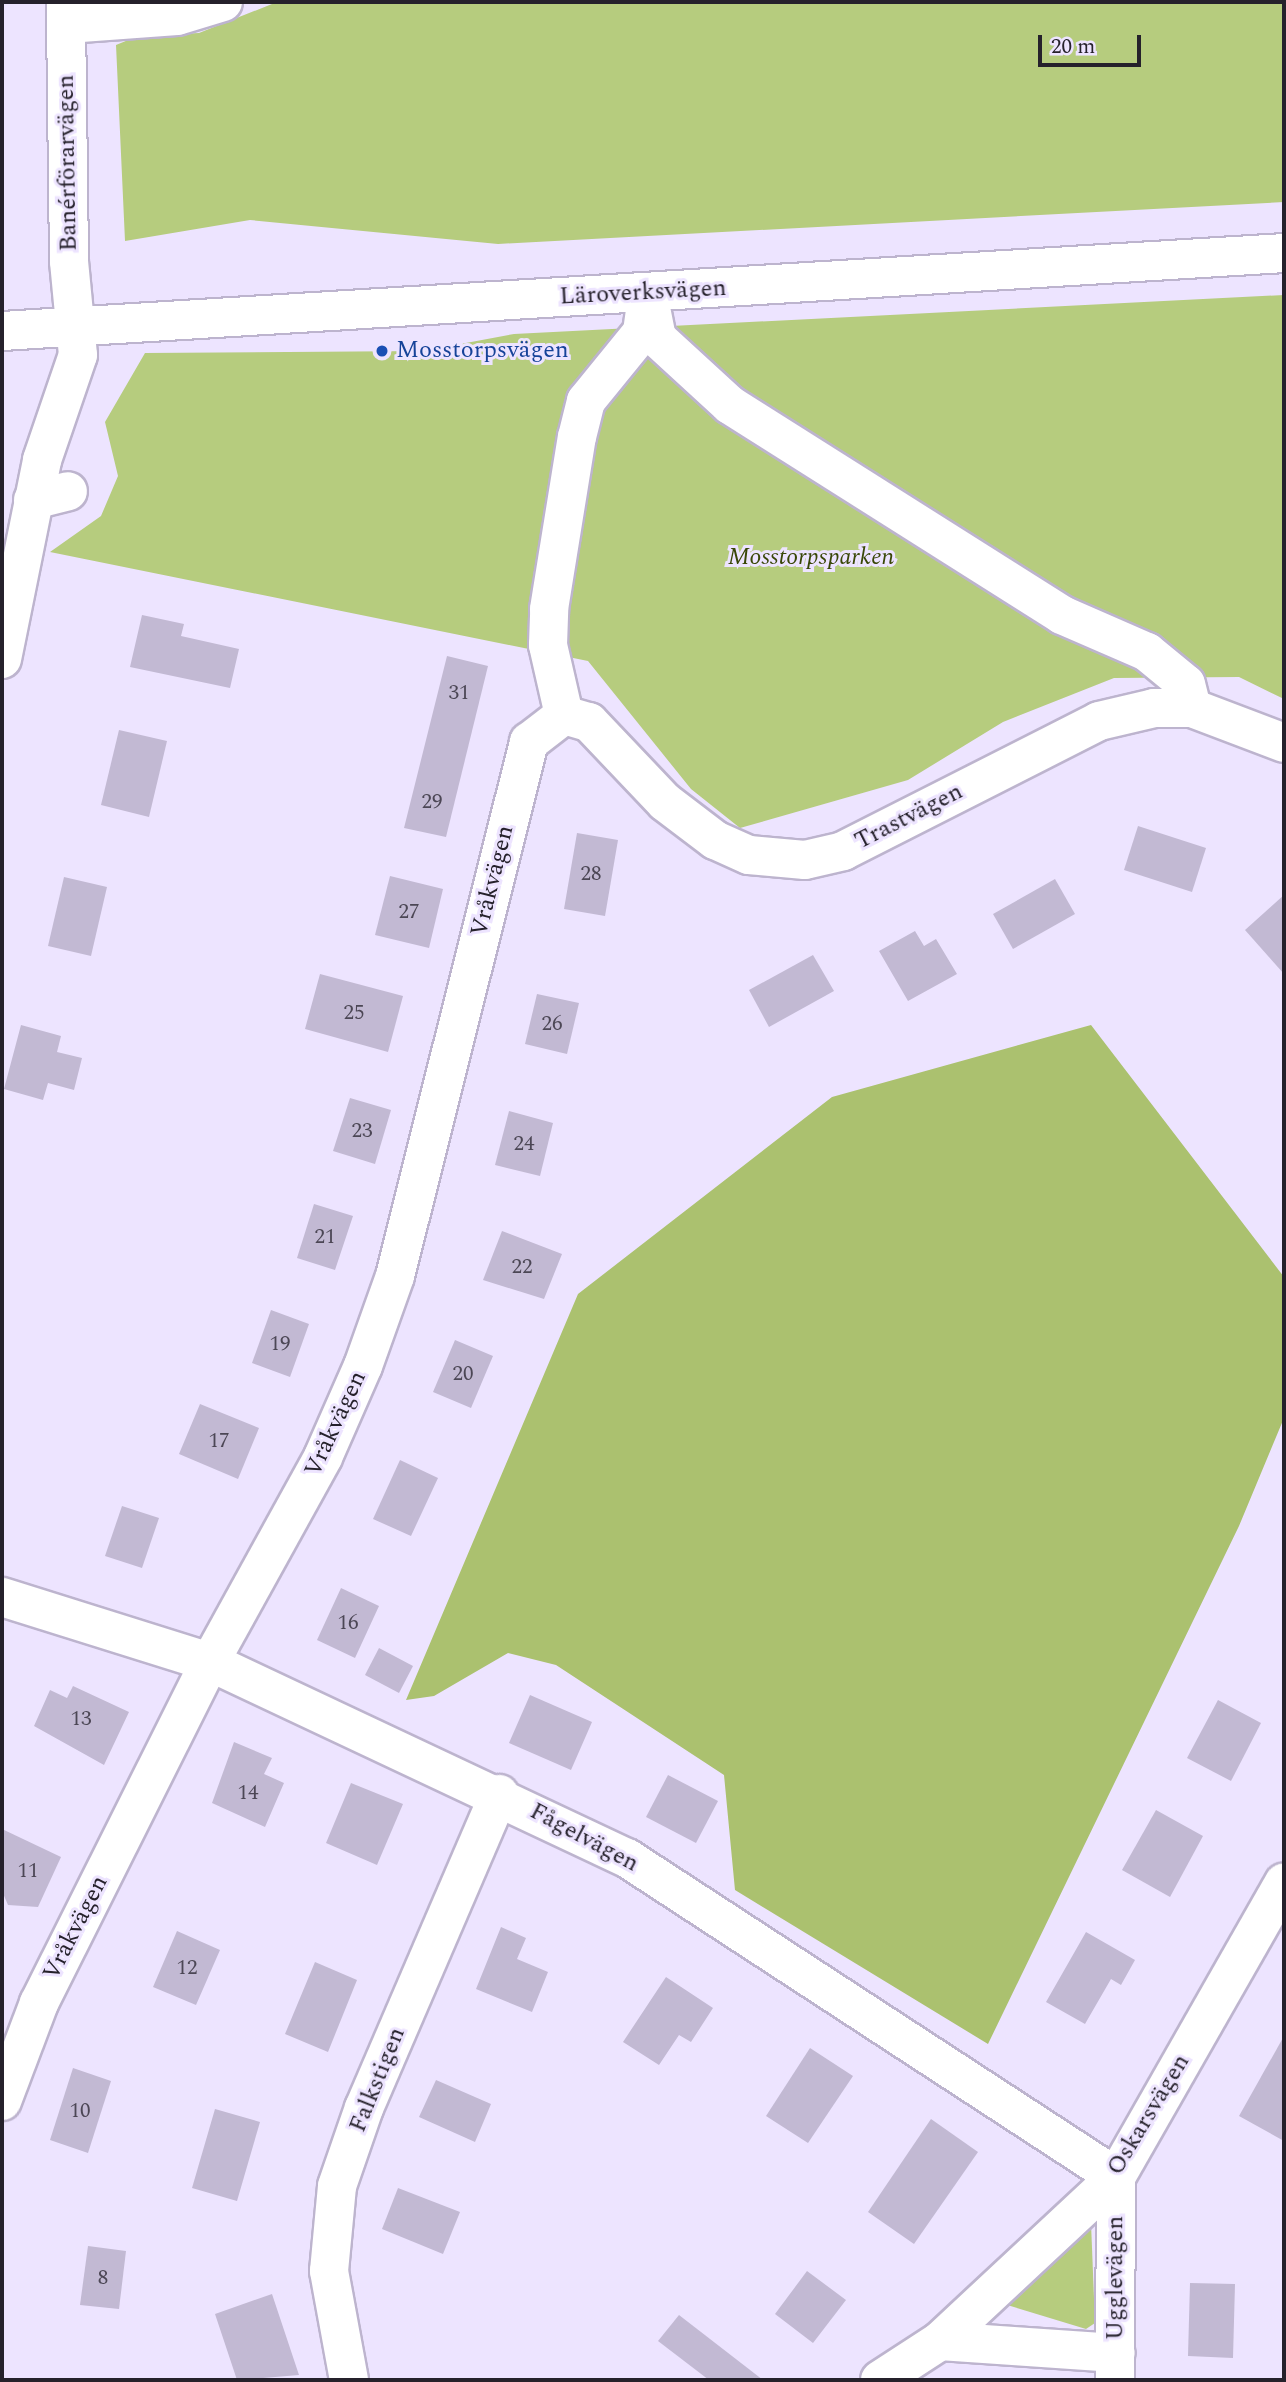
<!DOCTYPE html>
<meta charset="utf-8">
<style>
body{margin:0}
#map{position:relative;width:1286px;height:2382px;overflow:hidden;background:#ede4ff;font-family:Spectral,serif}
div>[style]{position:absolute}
.green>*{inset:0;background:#b6cc7e}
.forest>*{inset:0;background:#abc16f}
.building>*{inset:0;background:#c2b9d3}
.roads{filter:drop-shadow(2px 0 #bdb4ce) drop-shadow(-2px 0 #bdb4ce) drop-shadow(0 2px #bdb4ce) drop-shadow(0 -2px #bdb4ce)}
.minor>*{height:38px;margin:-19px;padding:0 19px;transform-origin:19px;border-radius:19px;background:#fff}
.dots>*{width:19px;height:19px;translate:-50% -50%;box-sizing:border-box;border:4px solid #ede4ff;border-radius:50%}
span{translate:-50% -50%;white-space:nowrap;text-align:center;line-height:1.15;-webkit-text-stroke:6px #ede4ff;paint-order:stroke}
.number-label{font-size:21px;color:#4c4755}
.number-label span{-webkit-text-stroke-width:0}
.street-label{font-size:24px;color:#25212b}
.transit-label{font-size:24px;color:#164399}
.left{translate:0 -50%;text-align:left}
.park-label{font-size:24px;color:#394707;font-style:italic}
.frame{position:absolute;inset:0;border:4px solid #25212b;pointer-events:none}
.scale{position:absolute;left:1038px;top:35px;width:103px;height:32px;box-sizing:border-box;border:4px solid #25212b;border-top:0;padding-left:9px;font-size:21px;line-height:24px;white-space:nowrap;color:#25212b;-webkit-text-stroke:5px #ede4ff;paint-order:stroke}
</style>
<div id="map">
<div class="green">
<div style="clip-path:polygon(277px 2px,1284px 2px,1284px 202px,498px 244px,250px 220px,125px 241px,116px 45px,138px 36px,199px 33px)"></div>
<div style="clip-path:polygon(1284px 295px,1284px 699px,1239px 677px,1114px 678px,1003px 722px,908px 780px,740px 828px,691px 789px,588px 661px,50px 552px,101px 516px,118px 476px,105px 422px,145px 353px,423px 351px,514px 334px)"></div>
<div style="clip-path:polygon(1091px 2223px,1095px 2323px,1086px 2329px,1004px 2304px)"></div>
</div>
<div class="forest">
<div style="clip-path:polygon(1091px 1025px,1284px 1277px,1284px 1418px,1239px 1526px,988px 2044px,735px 1890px,724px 1775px,556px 1665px,508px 1653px,434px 1696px,406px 1700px,578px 1294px,832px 1097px)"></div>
</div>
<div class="building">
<div style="clip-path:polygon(142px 615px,184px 624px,181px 636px,239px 649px,230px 688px,130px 667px)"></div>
<div style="clip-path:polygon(447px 656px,488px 666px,446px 837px,404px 828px)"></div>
<div style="clip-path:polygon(119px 730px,167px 741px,149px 817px,101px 805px)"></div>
<div style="clip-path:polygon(1138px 826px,1206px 848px,1192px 892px,1124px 870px)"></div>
<div style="clip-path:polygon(577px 833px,618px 840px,605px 916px,564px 909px)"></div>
<div style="clip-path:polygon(390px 876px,443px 889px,429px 948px,375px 935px)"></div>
<div style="clip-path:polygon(64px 877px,107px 887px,91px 956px,48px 946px)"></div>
<div style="clip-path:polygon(1055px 879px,1075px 914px,1013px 949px,993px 914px)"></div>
<div style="clip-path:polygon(1284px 895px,1284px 974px,1245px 930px)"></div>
<div style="clip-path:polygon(915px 931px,924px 946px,936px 939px,957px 974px,908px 1001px,879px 951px)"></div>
<div style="clip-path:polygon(813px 955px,834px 991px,769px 1027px,749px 990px)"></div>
<div style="clip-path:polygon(320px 974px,403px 996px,388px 1052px,305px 1029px)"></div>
<div style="clip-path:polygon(537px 994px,579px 1003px,567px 1054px,525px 1044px)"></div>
<div style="clip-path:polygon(21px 1025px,61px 1036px,57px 1052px,82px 1058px,74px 1090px,48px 1083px,43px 1100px,4px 1089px)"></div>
<div style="clip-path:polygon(350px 1098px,391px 1110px,375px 1164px,333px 1151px)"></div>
<div style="clip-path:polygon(509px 1111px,553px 1123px,540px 1176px,495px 1165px)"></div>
<div style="clip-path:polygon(314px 1204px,353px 1216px,335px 1270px,297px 1258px)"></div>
<div style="clip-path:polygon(502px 1231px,562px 1254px,544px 1299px,483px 1280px)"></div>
<div style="clip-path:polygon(271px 1310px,309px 1324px,290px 1377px,252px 1363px)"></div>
<div style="clip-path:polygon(455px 1340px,493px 1356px,471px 1408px,433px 1392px)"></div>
<div style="clip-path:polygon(200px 1404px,259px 1428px,238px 1479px,179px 1454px)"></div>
<div style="clip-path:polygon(400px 1460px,438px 1478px,411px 1536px,373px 1519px)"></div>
<div style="clip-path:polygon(122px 1506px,159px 1518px,142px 1568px,105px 1556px)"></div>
<div style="clip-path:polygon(341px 1588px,379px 1606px,355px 1658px,317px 1640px)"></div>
<div style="clip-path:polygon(379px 1648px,413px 1666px,399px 1693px,365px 1675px)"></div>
<div style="clip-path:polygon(73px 1686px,129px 1712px,104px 1765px,34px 1726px,50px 1690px,67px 1698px)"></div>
<div style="clip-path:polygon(530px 1695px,592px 1722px,571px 1770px,509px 1743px)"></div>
<div style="clip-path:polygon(1218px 1700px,1261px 1723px,1231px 1781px,1187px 1758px)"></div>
<div style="clip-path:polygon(234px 1742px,272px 1758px,264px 1774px,284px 1783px,265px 1827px,212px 1803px)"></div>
<div style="clip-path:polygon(668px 1775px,718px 1801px,696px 1843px,646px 1817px)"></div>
<div style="clip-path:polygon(351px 1783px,403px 1804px,377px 1865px,326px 1843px)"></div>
<div style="clip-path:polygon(1156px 1810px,1203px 1836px,1170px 1897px,1122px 1870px)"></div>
<div style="clip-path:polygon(2px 1829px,61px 1857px,38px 1907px,8px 1905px,2px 1891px)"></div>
<div style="clip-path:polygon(501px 1927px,526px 1938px,517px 1959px,548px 1972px,532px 2012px,476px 1989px)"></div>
<div style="clip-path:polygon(177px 1931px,220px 1950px,196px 2005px,153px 1987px)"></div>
<div style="clip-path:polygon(1086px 1932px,1135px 1960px,1121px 1985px,1111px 1979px,1085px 2024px,1046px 2002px)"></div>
<div style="clip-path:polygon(315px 1962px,357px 1980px,328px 2052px,285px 2034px)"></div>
<div style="clip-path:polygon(666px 1977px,713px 2008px,691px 2042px,679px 2035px,659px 2065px,623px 2042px)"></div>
<div style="clip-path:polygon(1284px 2036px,1284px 2141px,1239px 2116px)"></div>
<div style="clip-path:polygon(810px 2048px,853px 2076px,808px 2143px,766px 2116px)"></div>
<div style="clip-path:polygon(73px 2068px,111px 2081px,88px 2153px,50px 2140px)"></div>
<div style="clip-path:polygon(436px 2080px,491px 2104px,475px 2142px,419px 2117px)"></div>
<div style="clip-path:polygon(215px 2109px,260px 2122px,237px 2201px,192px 2188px)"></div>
<div style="clip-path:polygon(931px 2119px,978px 2152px,914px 2244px,868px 2212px)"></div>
<div style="clip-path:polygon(398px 2188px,460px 2212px,443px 2254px,382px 2229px)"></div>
<div style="clip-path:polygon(88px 2246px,126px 2251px,119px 2309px,80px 2305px)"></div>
<div style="clip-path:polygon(807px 2271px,846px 2300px,813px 2343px,775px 2314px)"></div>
<div style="clip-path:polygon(1190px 2283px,1235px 2284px,1233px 2358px,1188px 2356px)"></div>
<div style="clip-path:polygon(272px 2294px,299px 2375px,237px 2380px,215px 2314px)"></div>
<div style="clip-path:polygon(679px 2315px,763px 2380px,709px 2380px,658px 2341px)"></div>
</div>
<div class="roads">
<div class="minor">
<div style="left:67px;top:24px;width:110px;rotate:-4.2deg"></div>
<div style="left:177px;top:16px;width:48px;rotate:-16.9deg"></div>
<div style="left:648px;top:293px;width:46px;rotate:78.7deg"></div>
<div style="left:657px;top:338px;width:99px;rotate:42.5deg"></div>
<div style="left:730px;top:405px;width:393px;rotate:32.3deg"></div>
<div style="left:1062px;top:615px;width:93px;rotate:23.5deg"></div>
<div style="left:1147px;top:652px;width:50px;rotate:39.4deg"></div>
<div style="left:1186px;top:684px;width:25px;rotate:76deg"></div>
<div style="left:2px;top:331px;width:1284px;rotate:-3.48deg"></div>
<div style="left:33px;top:500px;width:36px;rotate:-14deg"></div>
<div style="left:2px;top:659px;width:203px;rotate:-78.6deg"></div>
<div style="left:42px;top:460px;width:111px;rotate:-71.1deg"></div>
<div style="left:78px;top:355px;width:94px;rotate:-95.5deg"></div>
<div style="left:69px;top:261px;width:259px;rotate:-90.7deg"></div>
<div style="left:564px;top:715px;width:26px;rotate:16deg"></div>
<div style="left:589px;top:722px;width:110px;rotate:46.5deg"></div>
<div style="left:665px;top:802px;width:63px;rotate:37.2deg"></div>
<div style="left:715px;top:840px;width:37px;rotate:24deg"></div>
<div style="left:749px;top:855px;width:56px;rotate:5.1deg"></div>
<div style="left:805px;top:860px;width:39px;rotate:-13deg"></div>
<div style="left:843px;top:851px;width:287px;rotate:-26.9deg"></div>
<div style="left:1099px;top:721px;width:57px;rotate:-13.3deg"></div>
<div style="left:1154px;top:708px;width:38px"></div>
<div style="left:1192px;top:708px;width:98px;rotate:20.8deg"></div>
<div style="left:564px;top:715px;width:72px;rotate:-102.9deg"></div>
<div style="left:548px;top:645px;width:36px;rotate:-88deg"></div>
<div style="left:549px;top:609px;width:174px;rotate:-80.8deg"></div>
<div style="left:577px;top:437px;width:37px;rotate:-76deg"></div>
<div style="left:586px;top:401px;width:89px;rotate:-50.9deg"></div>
<div style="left:642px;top:332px;width:34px;rotate:-82deg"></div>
<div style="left:2px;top:1597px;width:218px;rotate:17.4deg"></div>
<div style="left:210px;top:1662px;width:461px;rotate:25.2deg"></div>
<div style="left:627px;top:1858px;width:584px;rotate:33.12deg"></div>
<div style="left:1116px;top:2177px;width:203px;rotate:90.3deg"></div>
<div style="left:2px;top:2101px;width:105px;rotate:-69.3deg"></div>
<div style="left:39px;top:2003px;width:381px;rotate:-63.4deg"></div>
<div style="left:210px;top:1662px;width:234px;rotate:-61.1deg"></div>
<div style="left:323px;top:1457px;width:99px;rotate:-66.3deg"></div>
<div style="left:363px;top:1366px;width:96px;rotate:-70.4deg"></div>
<div style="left:395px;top:1276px;width:551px;rotate:-75.91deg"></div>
<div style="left:529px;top:742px;width:44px;rotate:-37.6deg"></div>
<div style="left:940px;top:2341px;width:176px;rotate:3.9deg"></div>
<div style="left:349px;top:2380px;width:111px;rotate:-100.4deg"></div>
<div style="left:329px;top:2271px;width:85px;rotate:-84.6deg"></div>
<div style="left:337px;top:2186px;width:83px;rotate:-70.9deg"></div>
<div style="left:364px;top:2108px;width:342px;rotate:-66.7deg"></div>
<div style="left:880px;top:2380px;width:72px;rotate:-33deg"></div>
<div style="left:940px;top:2341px;width:241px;rotate:-43deg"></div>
<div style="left:1116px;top:2177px;width:339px;rotate:-60.3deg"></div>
</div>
</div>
<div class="dots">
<div style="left:382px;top:351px;background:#1a4fb4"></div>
</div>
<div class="number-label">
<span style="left:459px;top:693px">31</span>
<span style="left:432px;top:802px">29</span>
<span style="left:591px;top:874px">28</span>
<span style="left:409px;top:912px">27</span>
<span style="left:354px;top:1013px">25</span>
<span style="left:552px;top:1024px">26</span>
<span style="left:362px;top:1131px">23</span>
<span style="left:524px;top:1144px">24</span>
<span style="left:325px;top:1237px">21</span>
<span style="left:522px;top:1267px">22</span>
<span style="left:280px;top:1344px">19</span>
<span style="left:463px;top:1374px">20</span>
<span style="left:219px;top:1441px">17</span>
<span style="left:348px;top:1623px">16</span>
<span style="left:81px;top:1719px">13</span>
<span style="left:248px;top:1793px">14</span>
<span style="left:28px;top:1871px">11</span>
<span style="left:187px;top:1968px">12</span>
<span style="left:80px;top:2111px">10</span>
<span style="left:103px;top:2278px">8</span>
</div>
<div class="street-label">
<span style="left:68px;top:163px;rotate:-91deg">Banérförarvägen</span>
<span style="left:643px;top:293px;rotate:-3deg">Läroverksvägen</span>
<span style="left:909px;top:817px;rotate:-27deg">Trastvägen</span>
<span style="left:493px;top:881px;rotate:-76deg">Vråkvägen</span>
<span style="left:336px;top:1424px;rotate:-65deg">Vråkvägen</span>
<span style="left:584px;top:1838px;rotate:28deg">Fågelvägen</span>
<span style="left:76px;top:1928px;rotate:-63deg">Vråkvägen</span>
<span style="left:378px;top:2080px;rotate:-68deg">Falkstigen</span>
<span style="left:1149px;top:2115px;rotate:-59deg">Oskarsvägen</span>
<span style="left:1116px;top:2278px;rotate:-90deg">Ugglevägen</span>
</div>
<div class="transit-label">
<span class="left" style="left:396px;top:351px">Mosstorpsvägen</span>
</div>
<div class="park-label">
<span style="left:811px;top:558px">Mosstorpsparken</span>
</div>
<div class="frame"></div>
<div class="scale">20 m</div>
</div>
